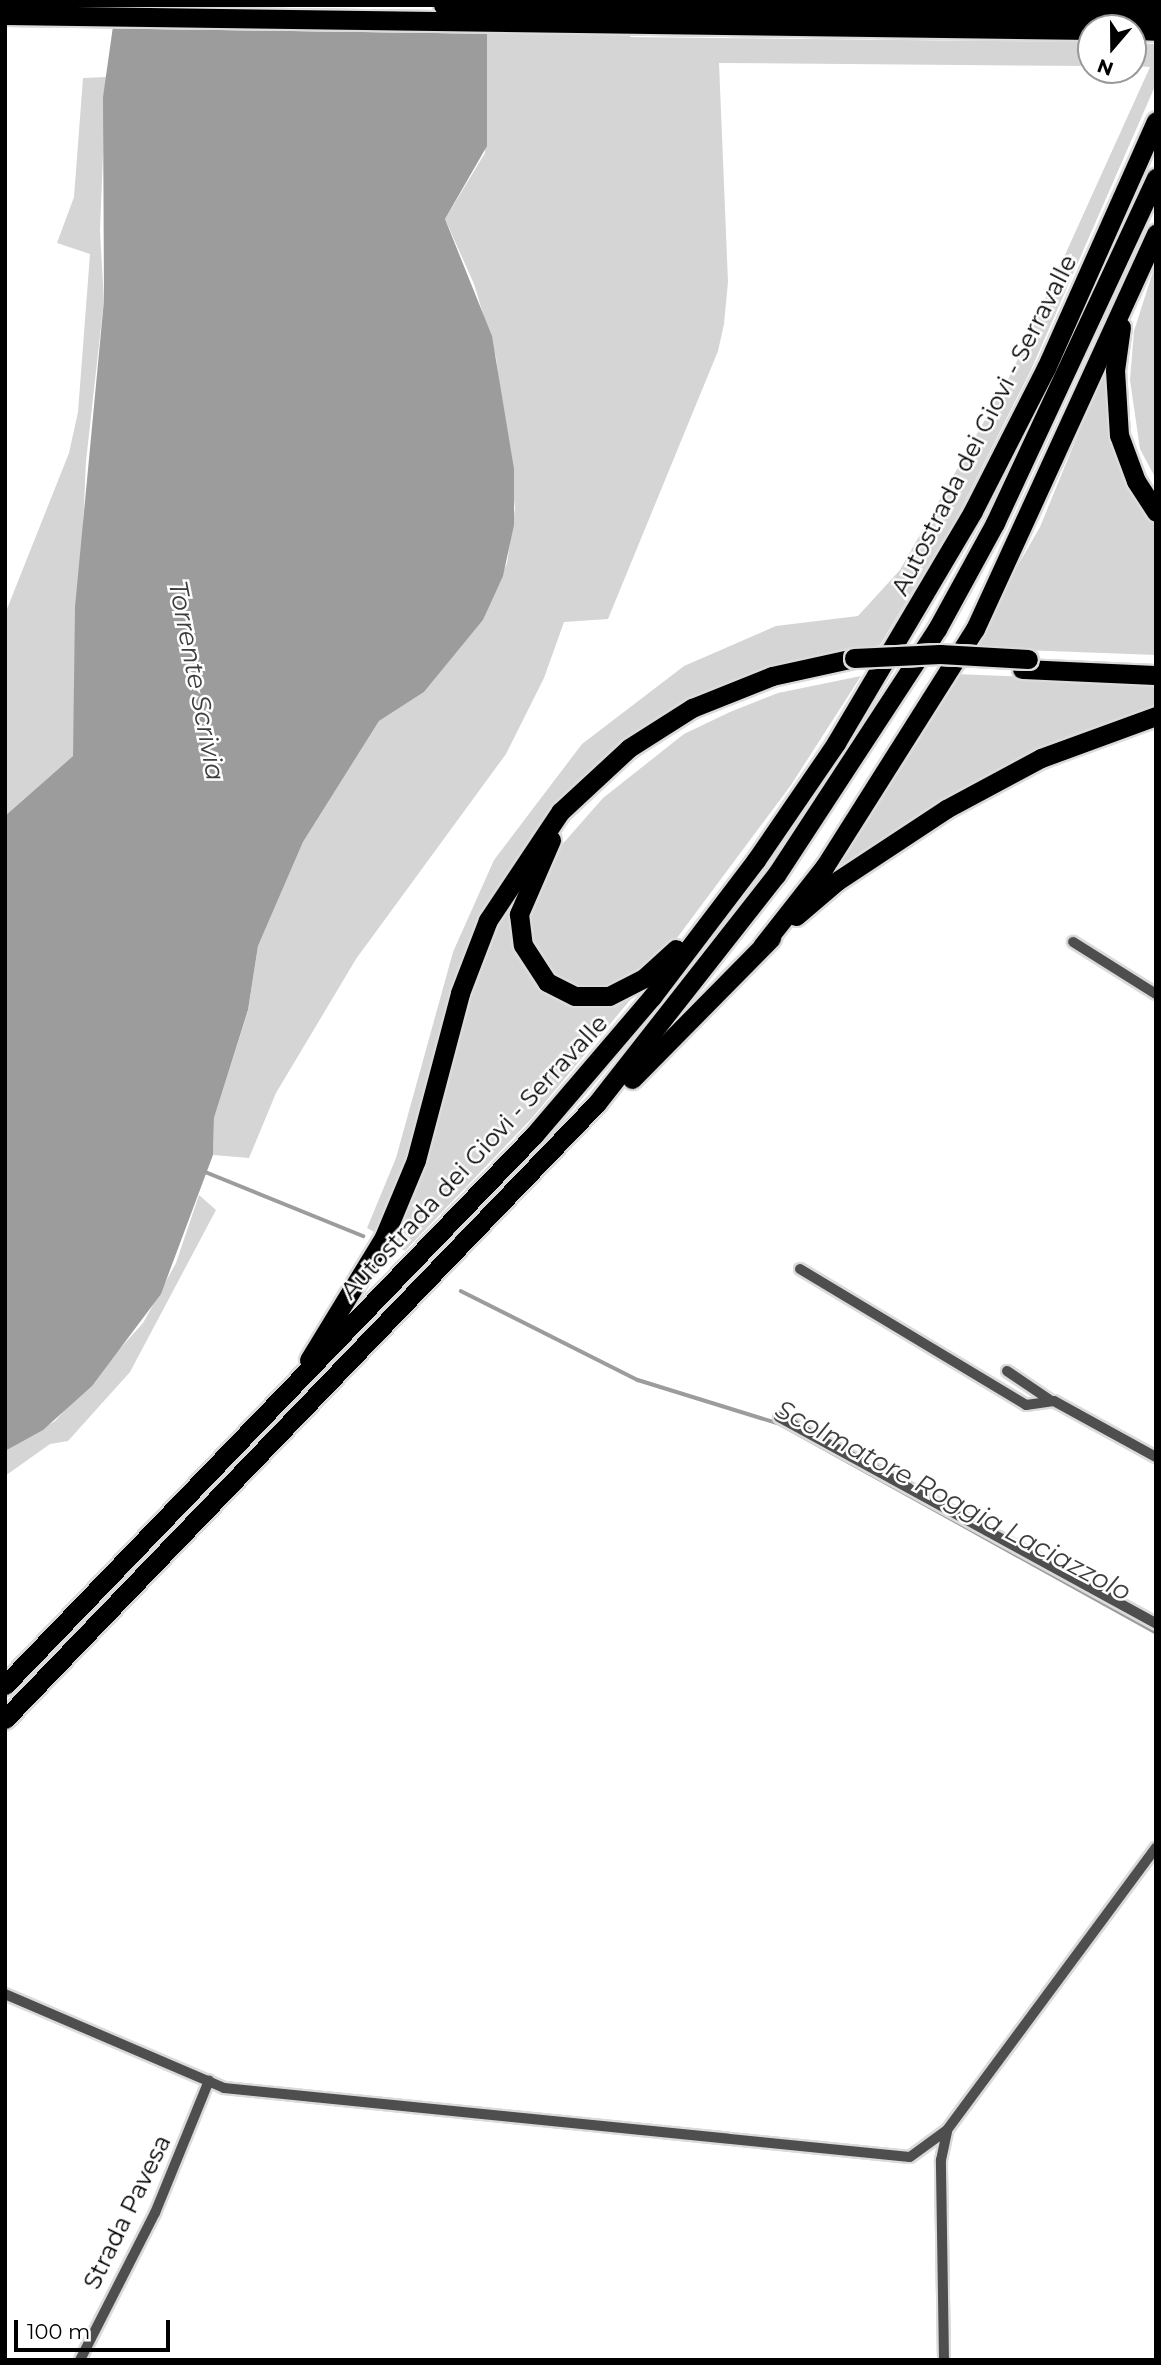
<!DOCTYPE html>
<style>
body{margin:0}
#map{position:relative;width:1161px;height:2365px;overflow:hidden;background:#fff;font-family:Montserrat,sans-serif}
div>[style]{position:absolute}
.green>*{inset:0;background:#d5d5d5}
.water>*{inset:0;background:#9c9c9c}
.pier>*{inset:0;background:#fff}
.stream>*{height:3.5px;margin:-1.75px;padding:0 1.75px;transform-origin:1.75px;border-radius:1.75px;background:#9c9c9c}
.roads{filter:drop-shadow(2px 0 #dbdbdb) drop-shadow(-2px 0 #dbdbdb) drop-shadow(0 2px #dbdbdb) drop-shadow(0 -2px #dbdbdb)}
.minor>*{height:10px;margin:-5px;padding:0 5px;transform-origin:5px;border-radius:5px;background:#4e4e4e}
.motorway>*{height:19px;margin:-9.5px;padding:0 9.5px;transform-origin:9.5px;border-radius:9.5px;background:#000}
.bridges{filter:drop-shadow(2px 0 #dbdbdb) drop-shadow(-2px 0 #dbdbdb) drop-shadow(0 2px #dbdbdb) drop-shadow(0 -2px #dbdbdb)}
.motorway-bridge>*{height:19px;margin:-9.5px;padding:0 9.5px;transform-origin:9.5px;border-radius:9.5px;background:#000}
span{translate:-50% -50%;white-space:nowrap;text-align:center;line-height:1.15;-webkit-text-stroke:5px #fff;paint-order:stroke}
.street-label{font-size:24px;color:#000}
.water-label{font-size:26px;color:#3d3d3d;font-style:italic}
.frame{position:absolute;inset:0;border:7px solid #000;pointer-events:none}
.north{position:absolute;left:1077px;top:14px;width:70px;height:70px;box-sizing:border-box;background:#fff;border:2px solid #999;border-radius:50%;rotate:200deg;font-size:19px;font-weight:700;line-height:28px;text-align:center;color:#000}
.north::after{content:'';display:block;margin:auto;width:24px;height:32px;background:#000;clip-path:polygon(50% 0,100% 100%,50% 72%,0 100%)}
.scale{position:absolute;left:14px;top:2320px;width:156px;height:32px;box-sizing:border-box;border:4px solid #000;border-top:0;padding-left:9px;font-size:21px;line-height:24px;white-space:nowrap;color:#000;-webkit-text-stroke:5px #fff;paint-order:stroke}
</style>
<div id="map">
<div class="green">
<div style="clip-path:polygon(487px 5px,635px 5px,630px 37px,1091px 42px,1091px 66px,719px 63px,728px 282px,724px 324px,718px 351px,608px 619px,564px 622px,544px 678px,506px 754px,356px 959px,276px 1093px,249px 1158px,213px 1155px,214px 1118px,248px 1011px,258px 946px,303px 842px,379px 721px,424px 692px,483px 620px,507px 563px,515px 508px,496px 357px,474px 284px,445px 219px,485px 153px)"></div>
<div style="clip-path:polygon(1133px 43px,1156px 44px,1156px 84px,1031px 370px,957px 517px,880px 645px,753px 675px,679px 708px,511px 870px,415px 1147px,376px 1233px,367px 1228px,396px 1158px,453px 952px,494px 860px,582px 744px,684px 666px,776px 626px,858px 616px,900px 570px,1012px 372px,1150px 67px,1133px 66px)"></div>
<div style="clip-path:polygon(106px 77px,100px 231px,104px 300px,86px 461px,73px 756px,5px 816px,5px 614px,69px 453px,78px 412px,90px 254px,57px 243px,74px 197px,83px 78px)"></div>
<div style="clip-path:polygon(1156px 262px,1156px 479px,1140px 449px,1130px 380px,1134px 331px)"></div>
<div style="clip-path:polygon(1108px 361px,1110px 403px,1156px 521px,1156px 655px,970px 648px,1040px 527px)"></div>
<div style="clip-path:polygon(955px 674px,1156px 682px,1156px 708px,1011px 765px,897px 829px,835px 874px)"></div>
<div style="clip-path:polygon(861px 676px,791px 785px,665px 954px,617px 985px,573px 988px,556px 980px,531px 952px,526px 912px,545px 864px,603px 798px,684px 734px,730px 712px,778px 693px)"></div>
<div style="clip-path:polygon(527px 869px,514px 919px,572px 1003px,593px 1006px,635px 994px,532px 1118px,405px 1251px,391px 1243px,439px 1117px,470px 986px)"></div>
<div style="clip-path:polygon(199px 1195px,216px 1210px,130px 1372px,68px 1441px,50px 1444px,5px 1476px,5px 1451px,55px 1421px,143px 1323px,176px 1263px)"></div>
</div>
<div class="water">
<div style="clip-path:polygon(116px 5px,487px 5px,487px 146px,445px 219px,492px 336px,514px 469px,514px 525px,503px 576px,483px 620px,424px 692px,379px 721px,303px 842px,258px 946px,248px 1010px,214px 1118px,213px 1155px,161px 1294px,92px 1386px,43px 1430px,5px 1451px,5px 816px,73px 756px,75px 607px,104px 300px,103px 97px)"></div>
</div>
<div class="pier">
<div style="clip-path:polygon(112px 5px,491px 5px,491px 32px,109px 27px)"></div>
</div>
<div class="stream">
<div style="left:203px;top:1171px;width:173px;rotate:22.1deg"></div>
<div style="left:461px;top:1291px;width:198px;rotate:26.7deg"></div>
<div style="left:638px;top:1380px;width:149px;rotate:17.2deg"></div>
<div style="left:780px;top:1424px;width:430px;rotate:29deg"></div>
</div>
<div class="roads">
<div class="minor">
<div style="left:1073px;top:942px;width:98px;rotate:32.1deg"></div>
<div style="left:800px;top:1269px;width:264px;rotate:31deg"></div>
<div style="left:1026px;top:1405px;width:28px;rotate:-8deg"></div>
<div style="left:1054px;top:1401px;width:116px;rotate:28.8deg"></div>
<div style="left:1007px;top:1371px;width:52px;rotate:34deg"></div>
<div style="left:779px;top:1417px;width:430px;rotate:28.7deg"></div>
<div style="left:5px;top:1994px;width:238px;rotate:23.2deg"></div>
<div style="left:224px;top:2088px;width:689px;rotate:5.74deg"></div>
<div style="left:910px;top:2157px;width:46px;rotate:-36.1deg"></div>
<div style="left:947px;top:2130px;width:351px;rotate:-53.5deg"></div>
<div style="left:80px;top:2360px;width:165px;rotate:-63deg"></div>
<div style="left:155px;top:2213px;width:143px;rotate:-67.8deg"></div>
<div style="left:944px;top:2360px;width:200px;rotate:-90.9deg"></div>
<div style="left:941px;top:2160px;width:29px;rotate:-78deg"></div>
</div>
<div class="motorway">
<div style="left:443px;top:5px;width:713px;rotate:0.72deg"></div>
<div style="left:5px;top:15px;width:1086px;rotate:0.79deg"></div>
<div style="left:1133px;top:30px;width:23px;rotate:2deg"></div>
<div style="left:1121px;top:327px;width:43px;rotate:97.9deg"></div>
<div style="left:1115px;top:370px;width:65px;rotate:86.5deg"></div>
<div style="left:1119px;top:435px;width:49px;rotate:69.7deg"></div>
<div style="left:1136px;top:481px;width:37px;rotate:57deg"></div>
<div style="left:1022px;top:669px;width:134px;rotate:2.6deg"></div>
<div style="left:551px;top:840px;width:81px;rotate:113.4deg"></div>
<div style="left:519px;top:914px;width:31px;rotate:83deg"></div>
<div style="left:523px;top:945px;width:44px;rotate:57deg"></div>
<div style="left:547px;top:982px;width:31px;rotate:27deg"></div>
<div style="left:575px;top:996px;width:34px"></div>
<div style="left:609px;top:996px;width:39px;rotate:-27deg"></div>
<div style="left:644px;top:978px;width:43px;rotate:-42.2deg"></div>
<div style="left:796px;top:916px;width:54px;rotate:-40.5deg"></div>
<div style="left:837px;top:881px;width:131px;rotate:-33.4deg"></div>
<div style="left:946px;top:809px;width:108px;rotate:-28.2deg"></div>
<div style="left:1041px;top:758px;width:122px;rotate:-20.1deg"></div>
<div style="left:762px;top:946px;width:102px;rotate:-51.8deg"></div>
<div style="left:825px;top:866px;width:280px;rotate:-57.7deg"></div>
<div style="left:975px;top:629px;width:435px;rotate:-65.4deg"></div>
<div style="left:632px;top:1079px;width:198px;rotate:-45.4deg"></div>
<div style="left:309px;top:1360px;width:144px;rotate:-58.6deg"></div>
<div style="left:384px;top:1237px;width:83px;rotate:-67.4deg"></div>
<div style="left:416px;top:1160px;width:173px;rotate:-75.2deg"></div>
<div style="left:460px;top:993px;width:78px;rotate:-69deg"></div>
<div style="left:488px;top:920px;width:130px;rotate:-56.3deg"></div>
<div style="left:560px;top:812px;width:94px;rotate:-42.8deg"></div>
<div style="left:629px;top:748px;width:75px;rotate:-32.4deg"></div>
<div style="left:692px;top:708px;width:86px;rotate:-21.8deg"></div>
<div style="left:772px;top:676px;width:84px;rotate:-12.4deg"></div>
<div style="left:5px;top:1685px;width:763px;rotate:-46.11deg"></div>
<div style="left:534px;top:1135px;width:182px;rotate:-49.5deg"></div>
<div style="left:652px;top:997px;width:172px;rotate:-52.8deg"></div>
<div style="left:756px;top:860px;width:142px;rotate:-55.6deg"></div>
<div style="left:836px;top:743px;width:269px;rotate:-59.4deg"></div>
<div style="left:973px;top:511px;width:161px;rotate:-63deg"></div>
<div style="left:1046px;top:368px;width:270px;rotate:-66deg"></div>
<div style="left:5px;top:1719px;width:854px;rotate:-46.14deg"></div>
<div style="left:597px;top:1103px;width:290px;rotate:-51.9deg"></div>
<div style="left:776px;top:875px;width:294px;rotate:-56.8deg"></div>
<div style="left:937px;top:629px;width:121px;rotate:-61.3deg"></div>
<div style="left:995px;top:523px;width:381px;rotate:-65deg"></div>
</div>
</div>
<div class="bridges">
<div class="motorway-bridge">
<div style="left:854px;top:658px;width:86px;rotate:-2.7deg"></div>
<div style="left:940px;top:654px;width:88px;rotate:3.3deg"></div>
</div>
</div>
<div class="street-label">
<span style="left:984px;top:425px;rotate:-63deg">Autostrada dei Giovi - Serravalle</span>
<span style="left:474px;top:1157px;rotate:-47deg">Autostrada dei Giovi - Serravalle</span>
<span style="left:127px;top:2212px;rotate:-64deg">Strada Pavesa</span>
</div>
<div class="water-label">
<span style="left:196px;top:681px;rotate:79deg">Torrente Scrivia</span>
<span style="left:953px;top:1501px;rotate:28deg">Scolmatore Roggia Laciazzolo</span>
</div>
<div class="frame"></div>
<div class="north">N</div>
<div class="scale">100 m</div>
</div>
